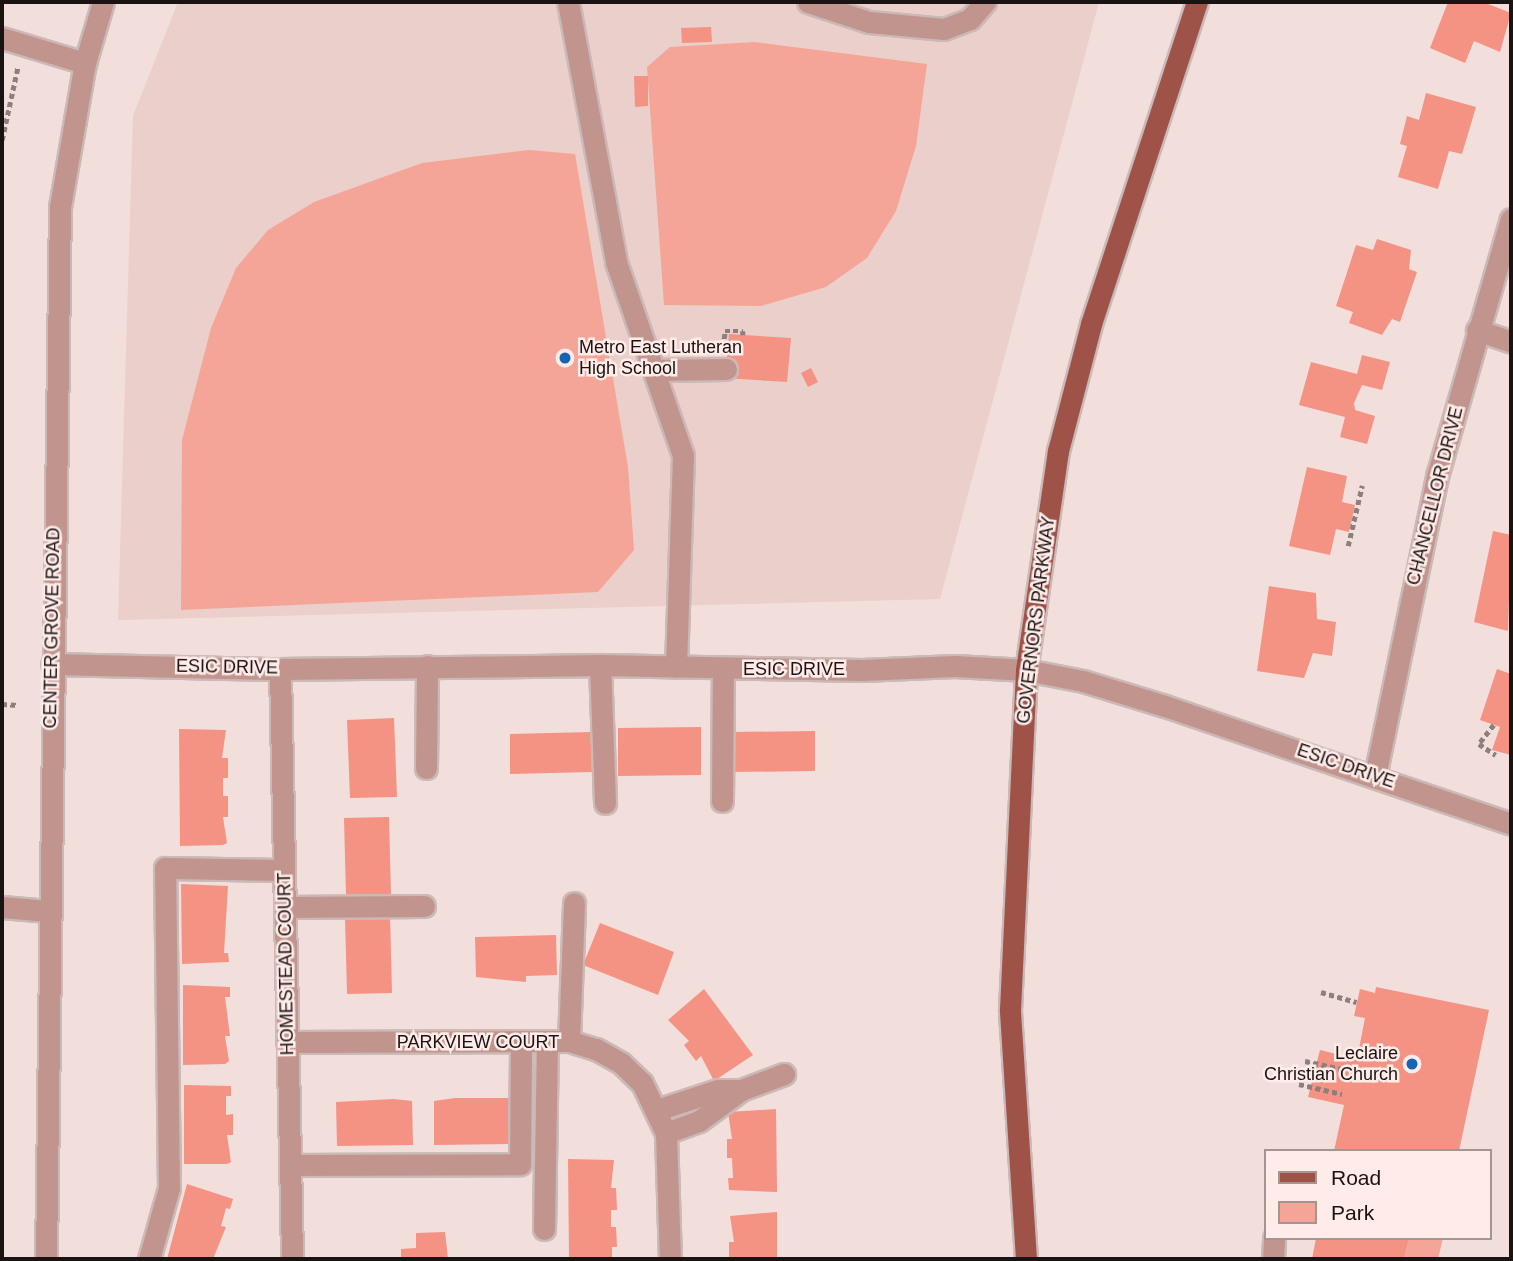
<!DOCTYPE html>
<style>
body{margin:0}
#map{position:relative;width:1513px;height:1261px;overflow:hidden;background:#f2dedb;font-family:Arial,sans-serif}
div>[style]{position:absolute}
.built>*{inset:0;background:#ebcfca}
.green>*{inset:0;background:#f4a598}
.building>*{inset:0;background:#f49284}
.path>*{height:4.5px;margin-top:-2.25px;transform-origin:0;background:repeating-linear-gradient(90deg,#8c7f7d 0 5px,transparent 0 8.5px)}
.roads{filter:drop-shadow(2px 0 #cbb9b7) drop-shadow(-2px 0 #cbb9b7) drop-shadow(0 2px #cbb9b7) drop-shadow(0 -2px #cbb9b7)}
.minor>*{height:21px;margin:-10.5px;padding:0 10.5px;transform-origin:10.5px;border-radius:10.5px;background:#c1958e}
.major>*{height:21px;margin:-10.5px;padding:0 10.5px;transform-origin:10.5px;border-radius:10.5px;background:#9e5248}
.dots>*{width:19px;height:19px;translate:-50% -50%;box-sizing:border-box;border:4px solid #ffebe8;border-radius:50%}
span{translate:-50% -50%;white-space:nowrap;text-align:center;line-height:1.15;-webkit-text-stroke:5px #ffebe8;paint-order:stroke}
.poi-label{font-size:18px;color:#191312}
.left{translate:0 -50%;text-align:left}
.right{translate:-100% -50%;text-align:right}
.street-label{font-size:18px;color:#191312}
.frame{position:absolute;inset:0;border:4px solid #191312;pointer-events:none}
.legend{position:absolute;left:1264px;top:1149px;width:228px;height:91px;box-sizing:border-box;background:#ffebe8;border:2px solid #a39592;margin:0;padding:9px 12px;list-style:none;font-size:21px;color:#191312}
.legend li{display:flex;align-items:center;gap:14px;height:35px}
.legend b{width:35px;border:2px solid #a39592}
</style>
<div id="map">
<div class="built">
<div style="clip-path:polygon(178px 2px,1099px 2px,940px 599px,118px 620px,133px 116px)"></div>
</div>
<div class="green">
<div style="clip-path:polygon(755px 42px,927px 64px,916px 146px,896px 211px,867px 258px,826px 287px,761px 306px,664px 305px,647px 67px,670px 47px)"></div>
<div style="clip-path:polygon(529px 150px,575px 154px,628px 467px,634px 550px,598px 592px,181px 610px,182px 440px,211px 328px,236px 268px,268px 230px,314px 202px,422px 163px)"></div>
<div style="clip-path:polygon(1409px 1238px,1443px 1238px,1438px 1259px,1404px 1259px)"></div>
</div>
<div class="building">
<div style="clip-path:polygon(1448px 2px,1483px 2px,1511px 13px,1500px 52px,1474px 41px,1465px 63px,1430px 48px)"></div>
<div style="clip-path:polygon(711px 27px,712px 42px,682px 43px,681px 28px)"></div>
<div style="clip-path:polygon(634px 76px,648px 76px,648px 106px,635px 107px)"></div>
<div style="clip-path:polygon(1426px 93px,1476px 107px,1462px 154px,1449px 151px,1438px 189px,1398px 177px,1407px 146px,1400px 144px,1407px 116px,1419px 120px)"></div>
<div style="clip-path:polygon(1377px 239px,1411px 250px,1409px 269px,1417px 272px,1400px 322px,1392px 319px,1382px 335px,1349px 323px,1353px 312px,1336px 306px,1356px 245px,1373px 250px)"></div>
<div style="clip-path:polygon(729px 334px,791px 338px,787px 382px,725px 378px)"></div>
<div style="clip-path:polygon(1362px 355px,1390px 362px,1382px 390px,1362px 385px,1354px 403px,1355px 410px,1375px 416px,1367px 444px,1340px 437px,1345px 417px,1299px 405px,1311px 362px,1357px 374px)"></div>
<div style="clip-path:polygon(811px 368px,818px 382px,808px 387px,801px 373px)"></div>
<div style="clip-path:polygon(1307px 467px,1347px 476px,1342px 502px,1355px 505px,1349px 532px,1336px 529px,1330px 555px,1289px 546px)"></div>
<div style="clip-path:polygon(1493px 531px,1511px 535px,1508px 631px,1474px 622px)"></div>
<div style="clip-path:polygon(1269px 586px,1316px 593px,1317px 619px,1336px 622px,1332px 656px,1313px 653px,1304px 678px,1257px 671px)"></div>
<div style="clip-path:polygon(1497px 669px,1511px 674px,1511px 755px,1492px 750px,1500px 727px,1480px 720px)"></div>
<div style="clip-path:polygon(394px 718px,397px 797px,350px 798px,347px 720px)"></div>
<div style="clip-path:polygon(701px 727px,701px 775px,618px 776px,618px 728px)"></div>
<div style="clip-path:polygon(179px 729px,226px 730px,222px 758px,228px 758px,228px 778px,223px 778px,223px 796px,228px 796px,228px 817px,223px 817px,227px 843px,223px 845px,180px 846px)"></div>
<div style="clip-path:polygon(815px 731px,815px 771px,733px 772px,733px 732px)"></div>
<div style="clip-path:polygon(591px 732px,592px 772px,510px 774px,510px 734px)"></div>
<div style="clip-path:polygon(389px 817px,391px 895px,346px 896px,344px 818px)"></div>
<div style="clip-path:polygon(181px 884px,228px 886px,224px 953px,228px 953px,229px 962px,182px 964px)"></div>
<div style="clip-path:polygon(390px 915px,392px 993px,347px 994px,345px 917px)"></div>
<div style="clip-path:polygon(600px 923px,674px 952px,658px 995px,583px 965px)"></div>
<div style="clip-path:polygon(556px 935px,557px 975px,526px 976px,526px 982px,476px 977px,475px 937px)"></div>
<div style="clip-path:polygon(183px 985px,230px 987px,230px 997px,225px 997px,230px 1036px,225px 1036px,229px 1061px,225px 1064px,183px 1065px)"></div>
<div style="clip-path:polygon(1376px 987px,1489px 1010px,1459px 1151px,1334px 1151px,1344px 1105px,1308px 1097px,1320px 1050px,1357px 1059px,1365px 1018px,1354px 1016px,1360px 989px,1375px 993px)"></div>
<div style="clip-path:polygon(704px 989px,753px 1055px,714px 1081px,701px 1056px,696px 1061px,684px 1045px,689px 1041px,668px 1020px)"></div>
<div style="clip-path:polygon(184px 1085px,231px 1086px,231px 1096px,226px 1096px,226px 1115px,233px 1114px,233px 1135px,227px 1135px,231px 1162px,227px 1164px,184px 1164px)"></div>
<div style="clip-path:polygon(455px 1098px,517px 1098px,518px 1144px,434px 1145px,434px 1101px)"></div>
<div style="clip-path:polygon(394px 1099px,412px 1101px,413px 1145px,337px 1146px,336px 1102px)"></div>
<div style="clip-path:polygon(776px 1109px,777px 1192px,729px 1190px,728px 1178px,733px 1178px,732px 1158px,727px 1158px,727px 1139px,732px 1139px,728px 1112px)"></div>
<div style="clip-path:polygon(568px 1159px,614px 1160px,611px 1188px,616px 1188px,617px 1210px,611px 1210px,611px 1227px,616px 1227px,617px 1247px,612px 1247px,612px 1259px,569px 1259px)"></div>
<div style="clip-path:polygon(187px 1184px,233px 1199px,230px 1209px,226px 1208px,221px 1226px,226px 1227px,213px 1259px,167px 1259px)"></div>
<div style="clip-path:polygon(777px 1212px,777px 1259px,729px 1259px,729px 1242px,734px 1242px,730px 1216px)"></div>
<div style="clip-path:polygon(445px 1232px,448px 1259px,401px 1259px,401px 1249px,416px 1248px,416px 1233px)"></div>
<div style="clip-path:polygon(1316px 1238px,1409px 1238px,1404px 1259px,1312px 1259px)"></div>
</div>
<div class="path">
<div style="left:2px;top:140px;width:76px;rotate:-77.8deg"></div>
<div style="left:723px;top:347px;width:16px;rotate:-83deg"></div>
<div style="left:725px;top:331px;width:18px"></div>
<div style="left:743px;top:331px;width:4px;rotate:90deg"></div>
<div style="left:1348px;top:546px;width:62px;rotate:-76.9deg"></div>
<div style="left:2px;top:704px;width:16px;rotate:4deg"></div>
<div style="left:1494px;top:725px;width:24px;rotate:128deg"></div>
<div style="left:1479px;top:744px;width:20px;rotate:33deg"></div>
<div style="left:1321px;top:992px;width:37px;rotate:16deg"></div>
<div style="left:1305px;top:1061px;width:42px;rotate:12.4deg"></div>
<div style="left:1299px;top:1084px;width:44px;rotate:13.1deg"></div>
</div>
<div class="roads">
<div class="minor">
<div style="left:568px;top:2px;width:264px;rotate:79.5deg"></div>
<div style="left:616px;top:262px;width:205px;rotate:70.9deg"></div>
<div style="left:683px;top:456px;width:211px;rotate:91.9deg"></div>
<div style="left:808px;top:2px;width:64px;rotate:18.2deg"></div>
<div style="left:869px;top:22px;width:75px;rotate:5.3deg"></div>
<div style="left:944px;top:29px;width:28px;rotate:-21deg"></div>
<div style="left:970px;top:19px;width:23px;rotate:-49deg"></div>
<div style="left:2px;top:38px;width:87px;rotate:16.8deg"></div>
<div style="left:1477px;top:330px;width:36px;rotate:19deg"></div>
<div style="left:656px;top:370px;width:70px;rotate:-0.8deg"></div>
<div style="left:52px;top:664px;width:228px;rotate:1.3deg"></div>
<div style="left:280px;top:669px;width:320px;rotate:-0.7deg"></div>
<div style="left:600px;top:665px;width:262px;rotate:1.1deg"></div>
<div style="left:862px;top:670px;width:93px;rotate:-2.5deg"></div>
<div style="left:955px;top:666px;width:71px;rotate:3.2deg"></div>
<div style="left:1026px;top:670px;width:58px;rotate:10.9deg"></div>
<div style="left:1083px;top:681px;width:86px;rotate:17deg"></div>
<div style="left:1165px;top:706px;width:366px;rotate:18.8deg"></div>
<div style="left:600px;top:665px;width:138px;rotate:87.9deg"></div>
<div style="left:280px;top:669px;width:590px;rotate:88.83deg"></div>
<div style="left:426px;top:768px;width:102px;rotate:-89.4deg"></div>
<div style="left:1375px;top:776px;width:309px;rotate:-78.3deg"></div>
<div style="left:1438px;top:473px;width:264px;rotate:-74deg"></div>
<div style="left:722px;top:801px;width:132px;rotate:-89.6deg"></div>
<div style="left:2px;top:907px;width:46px;rotate:5deg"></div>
<div style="left:285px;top:907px;width:139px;rotate:-0.4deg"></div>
<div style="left:569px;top:1041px;width:138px;rotate:-87.9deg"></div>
<div style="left:287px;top:1042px;width:282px;rotate:-0.2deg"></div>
<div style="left:569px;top:1041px;width:28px;rotate:17deg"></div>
<div style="left:596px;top:1049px;width:29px;rotate:29deg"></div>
<div style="left:621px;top:1063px;width:29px;rotate:44deg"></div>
<div style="left:642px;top:1083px;width:55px;rotate:64.4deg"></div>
<div style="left:666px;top:1133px;width:126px;rotate:88.2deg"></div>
<div style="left:741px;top:1090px;width:46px;rotate:-20.4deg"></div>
<div style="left:657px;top:1110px;width:64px;rotate:-18.2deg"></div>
<div style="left:718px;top:1090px;width:23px"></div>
<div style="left:741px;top:1090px;width:52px;rotate:143.6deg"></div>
<div style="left:699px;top:1121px;width:35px;rotate:160deg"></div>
<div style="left:290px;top:1165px;width:230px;rotate:-0.2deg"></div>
<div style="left:520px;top:1164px;width:123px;rotate:-89.5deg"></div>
<div style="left:544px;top:1229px;width:187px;rotate:-89.1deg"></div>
<div style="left:46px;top:1259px;width:1052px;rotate:-89.24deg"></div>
<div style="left:60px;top:207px;width:146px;rotate:-80.2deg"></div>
<div style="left:85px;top:63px;width:64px;rotate:-73.6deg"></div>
<div style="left:149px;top:1259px;width:74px;rotate:-74.3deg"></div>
<div style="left:169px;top:1188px;width:320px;rotate:-90.7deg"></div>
<div style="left:165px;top:868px;width:119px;rotate:1deg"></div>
<div style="left:1273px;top:1259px;width:21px;rotate:-87deg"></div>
</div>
<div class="major">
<div style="left:1026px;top:1259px;width:250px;rotate:-93.7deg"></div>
<div style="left:1010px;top:1010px;width:340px;rotate:-87.3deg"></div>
<div style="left:1026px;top:670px;width:221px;rotate:-81.7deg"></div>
<div style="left:1058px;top:451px;width:131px;rotate:-75.4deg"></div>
<div style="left:1091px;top:324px;width:339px;rotate:-71.8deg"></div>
</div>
</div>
<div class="dots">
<div style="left:565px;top:358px;background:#1465b3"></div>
<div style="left:1412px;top:1064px;background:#1465b3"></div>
</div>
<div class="poi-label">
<span class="left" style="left:579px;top:358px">Metro East Lutheran<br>High School</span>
<span class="right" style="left:1398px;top:1064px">Leclaire<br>Christian Church</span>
</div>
<div class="street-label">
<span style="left:1435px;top:496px;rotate:-76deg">CHANCELLOR DRIVE</span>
<span style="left:1036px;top:620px;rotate:-83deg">GOVERNORS PARKWAY</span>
<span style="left:52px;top:628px;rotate:-89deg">CENTER GROVE ROAD</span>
<span style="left:227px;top:667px;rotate:1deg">ESIC DRIVE</span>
<span style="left:794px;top:669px">ESIC DRIVE</span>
<span style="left:1346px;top:766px;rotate:19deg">ESIC DRIVE</span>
<span style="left:286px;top:964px;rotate:-91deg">HOMESTEAD COURT</span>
<span style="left:478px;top:1042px">PARKVIEW COURT</span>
</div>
<div class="frame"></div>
<ul class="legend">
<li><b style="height:9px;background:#9e5248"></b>Road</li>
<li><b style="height:19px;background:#f4a598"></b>Park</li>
</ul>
</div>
